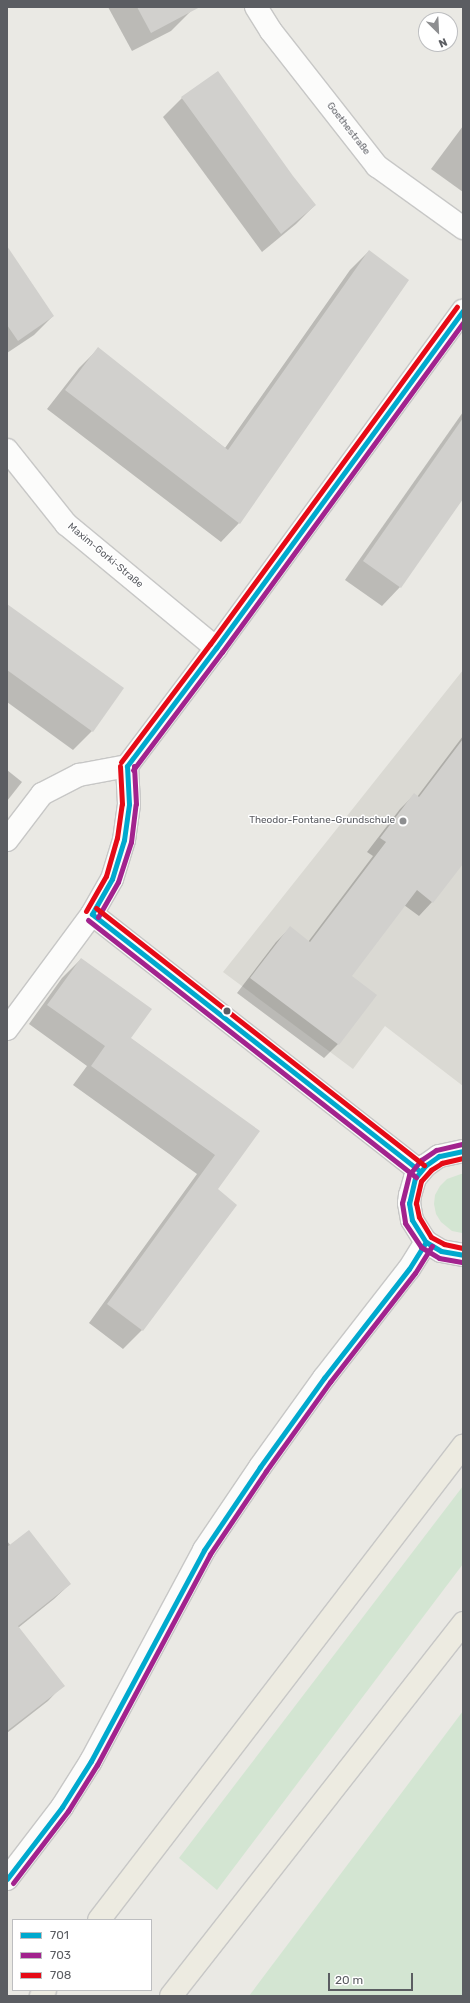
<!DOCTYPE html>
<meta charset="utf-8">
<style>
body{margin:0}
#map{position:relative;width:470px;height:2003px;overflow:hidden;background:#eae9e4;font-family:Rubik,sans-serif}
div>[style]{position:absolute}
.education>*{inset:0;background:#dad9d3}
.green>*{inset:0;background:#d3e5d2}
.shadow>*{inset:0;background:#0003}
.building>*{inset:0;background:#d1d0cd}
.roads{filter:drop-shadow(1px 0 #c7c7c6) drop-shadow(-1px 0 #c7c7c6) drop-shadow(0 1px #c7c7c6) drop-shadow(0 -1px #c7c7c6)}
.minor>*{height:22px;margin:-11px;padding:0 11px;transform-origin:11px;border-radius:11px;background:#fcfcfb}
.motorway>*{height:22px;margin:-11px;padding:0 11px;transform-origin:11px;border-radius:11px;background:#edebe1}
.bus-1>*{height:5px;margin:-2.5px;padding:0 2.5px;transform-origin:2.5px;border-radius:2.5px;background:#00a9ce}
.bus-2>*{height:5px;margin:-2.5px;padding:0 2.5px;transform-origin:2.5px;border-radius:2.5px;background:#a2238e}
.bus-3>*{height:5px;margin:-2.5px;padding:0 2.5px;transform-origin:2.5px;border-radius:2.5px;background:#e50b17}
.dots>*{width:11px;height:11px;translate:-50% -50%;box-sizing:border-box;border:2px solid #fff;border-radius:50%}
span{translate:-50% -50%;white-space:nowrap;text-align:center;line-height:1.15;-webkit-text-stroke:3px #fff;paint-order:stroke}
.street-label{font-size:10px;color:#5b5d62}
.poi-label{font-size:10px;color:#5b5d62}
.right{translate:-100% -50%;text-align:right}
.frame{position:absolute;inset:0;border:8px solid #5b5d62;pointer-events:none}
.legend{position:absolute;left:12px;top:1919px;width:140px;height:72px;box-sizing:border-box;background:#fff;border:1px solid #bdbec0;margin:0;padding:5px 7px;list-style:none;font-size:12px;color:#5b5d62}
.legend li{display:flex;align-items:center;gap:8px;height:20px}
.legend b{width:20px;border:1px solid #bdbec0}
.north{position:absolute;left:418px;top:12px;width:40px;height:40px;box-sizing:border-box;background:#fff;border:1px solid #bdbec0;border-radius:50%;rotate:156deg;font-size:11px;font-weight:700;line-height:16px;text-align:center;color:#5b5d62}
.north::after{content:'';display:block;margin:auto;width:14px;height:18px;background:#8d8e90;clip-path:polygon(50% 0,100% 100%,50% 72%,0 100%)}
.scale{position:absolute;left:328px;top:1973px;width:85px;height:18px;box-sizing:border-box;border:2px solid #5b5d62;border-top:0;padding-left:5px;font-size:12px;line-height:14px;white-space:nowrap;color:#5b5d62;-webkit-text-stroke:3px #fff;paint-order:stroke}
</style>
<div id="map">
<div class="education">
<div style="clip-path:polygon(463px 670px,463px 1086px,385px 1026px,353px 1069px,223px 972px)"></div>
</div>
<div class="green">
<div style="clip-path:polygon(461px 1174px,463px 1174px,462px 1233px,452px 1231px,441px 1222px,436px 1214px,434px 1204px,435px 1195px,440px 1186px,447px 1179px)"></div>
<div style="clip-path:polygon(463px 1486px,463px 1564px,217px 1890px,179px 1858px)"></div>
<div style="clip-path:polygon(463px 1711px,463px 1996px,249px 1996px)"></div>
</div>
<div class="shadow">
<div style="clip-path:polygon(108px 7px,187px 7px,190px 12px,171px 31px,132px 51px)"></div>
<div style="clip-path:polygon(182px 98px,292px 177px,315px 205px,296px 224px,262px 252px,163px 117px)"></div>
<div style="clip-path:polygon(463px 126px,463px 192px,431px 169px)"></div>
<div style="clip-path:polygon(7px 248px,53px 316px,34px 335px,7px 353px)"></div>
<div style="clip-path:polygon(369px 251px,239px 523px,221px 542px,47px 409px,79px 368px,98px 349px,225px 448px,350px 270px)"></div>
<div style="clip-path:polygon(463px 412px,463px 498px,400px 587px,382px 606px,345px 580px)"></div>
<div style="clip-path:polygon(7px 605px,92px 731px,73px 750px,7px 702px)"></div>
<div style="clip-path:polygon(463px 736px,463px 862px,432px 902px,419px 916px,404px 905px,350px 976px,375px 995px,338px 1044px,324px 1058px,237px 993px,276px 942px,290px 928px,308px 942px,373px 856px,367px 852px,400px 809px,414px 795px,417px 797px)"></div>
<div style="clip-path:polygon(7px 770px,22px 782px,7px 801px)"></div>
<div style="clip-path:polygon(81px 959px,130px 1038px,258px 1131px,217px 1189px,142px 1330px,123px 1349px,89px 1323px,197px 1174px,73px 1085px,87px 1066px,29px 1024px,62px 978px)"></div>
<div style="clip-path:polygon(7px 1541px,11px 1546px,70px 1584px,54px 1599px,18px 1628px,63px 1685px,48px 1701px,7px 1733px)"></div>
</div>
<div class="building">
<div style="clip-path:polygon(137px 7px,200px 7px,151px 33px)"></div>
<div style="clip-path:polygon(218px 71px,293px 176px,316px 205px,281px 234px,181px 97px)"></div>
<div style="clip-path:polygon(7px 246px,54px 316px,18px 341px,7px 325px)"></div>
<div style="clip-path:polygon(369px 250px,409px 280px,240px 524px,65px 390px,98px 347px,228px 450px)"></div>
<div style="clip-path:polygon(463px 418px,463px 499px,401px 588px,363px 561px)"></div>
<div style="clip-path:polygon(7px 604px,124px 688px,93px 732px,7px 670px)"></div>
<div style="clip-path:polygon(463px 739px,463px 864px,433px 903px,417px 890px,352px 976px,377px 995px,339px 1045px,250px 978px,290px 926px,310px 942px,386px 842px,380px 838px,414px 793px,419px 797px)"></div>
<div style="clip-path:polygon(81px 958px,152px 1009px,131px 1038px,260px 1131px,218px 1189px,237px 1205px,143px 1331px,107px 1304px,215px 1155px,91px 1066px,105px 1046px,47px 1005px)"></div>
<div style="clip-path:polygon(29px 1530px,71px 1584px,18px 1626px,65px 1686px,7px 1731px,7px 1547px)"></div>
</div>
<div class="roads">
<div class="minor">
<div style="left:256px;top:7px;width:28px;rotate:58deg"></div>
<div style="left:271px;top:31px;width:172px;rotate:51.9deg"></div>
<div style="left:377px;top:166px;width:106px;rotate:35.8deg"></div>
<div style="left:7px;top:450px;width:95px;rotate:51.4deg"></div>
<div style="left:66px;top:524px;width:195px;rotate:39.6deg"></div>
<div style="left:127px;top:766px;width:148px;rotate:-53deg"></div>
<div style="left:216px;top:648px;width:418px;rotate:-53.8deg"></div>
<div style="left:7px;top:840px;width:58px;rotate:-52.7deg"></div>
<div style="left:42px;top:794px;width:42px;rotate:-27.2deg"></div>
<div style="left:79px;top:775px;width:49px;rotate:-10.6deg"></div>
<div style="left:92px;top:914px;width:417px;rotate:38.1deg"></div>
<div style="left:7px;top:1029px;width:143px;rotate:-53.5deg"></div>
<div style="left:92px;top:914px;width:40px;rotate:-60.3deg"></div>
<div style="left:112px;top:879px;width:41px;rotate:-72.9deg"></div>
<div style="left:124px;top:840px;width:36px;rotate:-82deg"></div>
<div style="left:129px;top:804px;width:38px;rotate:-93deg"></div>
<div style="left:463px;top:1151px;width:25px;rotate:168deg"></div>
<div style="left:439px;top:1156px;width:16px;rotate:145deg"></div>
<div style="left:426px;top:1165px;width:17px;rotate:130deg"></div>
<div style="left:415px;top:1178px;width:18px;rotate:106deg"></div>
<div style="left:410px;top:1195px;width:8px;rotate:97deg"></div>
<div style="left:409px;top:1203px;width:17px;rotate:80deg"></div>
<div style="left:412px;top:1220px;width:26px;rotate:58deg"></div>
<div style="left:426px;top:1242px;width:17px;rotate:31deg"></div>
<div style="left:441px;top:1251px;width:22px;rotate:10deg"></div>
<div style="left:7px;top:1879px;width:91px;rotate:-52.6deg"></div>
<div style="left:62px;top:1807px;width:54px;rotate:-57.8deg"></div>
<div style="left:91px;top:1761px;width:239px;rotate:-61.8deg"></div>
<div style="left:204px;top:1550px;width:100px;rotate:-56deg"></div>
<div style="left:260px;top:1467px;width:110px;rotate:-54.3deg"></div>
<div style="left:324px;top:1378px;width:138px;rotate:-52.1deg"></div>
<div style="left:409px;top:1269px;width:32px;rotate:-58deg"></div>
</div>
<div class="motorway">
<div style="left:99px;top:1920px;width:598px;rotate:-52.48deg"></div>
<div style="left:41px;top:1996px;width:7px;rotate:-56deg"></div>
<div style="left:171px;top:1996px;width:474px;rotate:-51.9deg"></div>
</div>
</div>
<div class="bus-1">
<div style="left:127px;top:766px;width:148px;rotate:-53deg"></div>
<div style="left:216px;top:648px;width:418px;rotate:-53.8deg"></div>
<div style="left:92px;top:914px;width:417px;rotate:38.1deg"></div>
<div style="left:92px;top:914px;width:40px;rotate:-60.3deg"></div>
<div style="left:112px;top:879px;width:41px;rotate:-72.9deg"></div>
<div style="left:124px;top:840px;width:36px;rotate:-82deg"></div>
<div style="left:129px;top:804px;width:38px;rotate:-93deg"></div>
<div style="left:463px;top:1151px;width:25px;rotate:168deg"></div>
<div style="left:439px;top:1156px;width:16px;rotate:145deg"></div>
<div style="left:426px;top:1165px;width:17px;rotate:130deg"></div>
<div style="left:415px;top:1178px;width:26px;rotate:103deg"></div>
<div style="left:409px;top:1203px;width:17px;rotate:80deg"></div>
<div style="left:412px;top:1220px;width:26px;rotate:58deg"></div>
<div style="left:426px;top:1242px;width:17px;rotate:31deg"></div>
<div style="left:441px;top:1251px;width:22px;rotate:10deg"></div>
<div style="left:7px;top:1879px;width:91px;rotate:-52.6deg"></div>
<div style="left:62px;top:1807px;width:54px;rotate:-57.8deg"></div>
<div style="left:91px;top:1761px;width:239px;rotate:-61.8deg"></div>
<div style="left:204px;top:1550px;width:100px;rotate:-56deg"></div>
<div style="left:260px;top:1467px;width:110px;rotate:-54.3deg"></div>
<div style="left:324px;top:1378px;width:138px;rotate:-52.1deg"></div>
<div style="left:409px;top:1269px;width:32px;rotate:-58deg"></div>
</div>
<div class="bus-2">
<div style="left:133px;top:770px;width:148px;rotate:-53deg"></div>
<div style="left:222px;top:652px;width:408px;rotate:-53.8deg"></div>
<div style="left:98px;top:917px;width:40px;rotate:-60.3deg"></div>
<div style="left:118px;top:882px;width:42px;rotate:-72deg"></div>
<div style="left:131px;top:842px;width:38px;rotate:-83deg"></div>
<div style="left:136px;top:804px;width:38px;rotate:-93deg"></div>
<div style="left:88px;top:920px;width:417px;rotate:38.1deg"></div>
<div style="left:462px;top:1144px;width:27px;rotate:167deg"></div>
<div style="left:436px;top:1150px;width:18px;rotate:146deg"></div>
<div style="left:421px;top:1160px;width:19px;rotate:129deg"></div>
<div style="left:409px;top:1175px;width:29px;rotate:104deg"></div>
<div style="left:402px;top:1203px;width:20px;rotate:81deg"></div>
<div style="left:405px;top:1223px;width:29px;rotate:56deg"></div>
<div style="left:421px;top:1247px;width:21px;rotate:31deg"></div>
<div style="left:439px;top:1258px;width:23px;rotate:10deg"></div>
<div style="left:13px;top:1883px;width:91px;rotate:-52.6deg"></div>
<div style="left:68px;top:1811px;width:54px;rotate:-57.8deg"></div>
<div style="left:97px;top:1765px;width:239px;rotate:-61.8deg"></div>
<div style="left:210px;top:1554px;width:100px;rotate:-56deg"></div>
<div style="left:266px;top:1471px;width:110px;rotate:-54.3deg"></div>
<div style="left:330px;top:1382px;width:138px;rotate:-52.1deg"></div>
<div style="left:415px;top:1273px;width:32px;rotate:-58deg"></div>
</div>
<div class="bus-3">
<div style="left:121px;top:762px;width:148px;rotate:-53deg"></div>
<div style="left:210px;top:644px;width:418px;rotate:-53.8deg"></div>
<div style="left:96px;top:908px;width:417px;rotate:38.1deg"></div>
<div style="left:86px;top:911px;width:40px;rotate:-60.3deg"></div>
<div style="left:106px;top:876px;width:40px;rotate:-74deg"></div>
<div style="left:117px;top:838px;width:34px;rotate:-82deg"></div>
<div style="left:122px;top:804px;width:38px;rotate:-93deg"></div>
<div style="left:463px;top:1158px;width:22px;rotate:167deg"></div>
<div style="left:442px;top:1163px;width:13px;rotate:148deg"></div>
<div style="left:431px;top:1170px;width:15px;rotate:132deg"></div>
<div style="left:421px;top:1181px;width:23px;rotate:103deg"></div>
<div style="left:416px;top:1203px;width:14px;rotate:78deg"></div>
<div style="left:419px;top:1217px;width:23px;rotate:59deg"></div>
<div style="left:431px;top:1237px;width:15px;rotate:28deg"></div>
<div style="left:444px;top:1244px;width:19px;rotate:12deg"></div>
</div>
<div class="dots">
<div style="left:403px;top:821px;background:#8d8e90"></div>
<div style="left:227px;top:1011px;background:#5b5d62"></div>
</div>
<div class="street-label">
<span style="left:348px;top:129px;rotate:52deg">Goethestraße</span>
<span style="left:105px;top:556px;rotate:40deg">Maxim-Gorki-Straße</span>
</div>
<div class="poi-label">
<span class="right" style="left:395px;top:821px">Theodor-Fontane-Grundschule</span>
</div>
<div class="frame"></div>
<ul class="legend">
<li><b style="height:5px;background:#00a9ce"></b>701</li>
<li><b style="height:5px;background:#a2238e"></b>703</li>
<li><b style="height:5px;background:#e50b17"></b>708</li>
</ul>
<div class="north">N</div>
<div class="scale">20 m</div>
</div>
